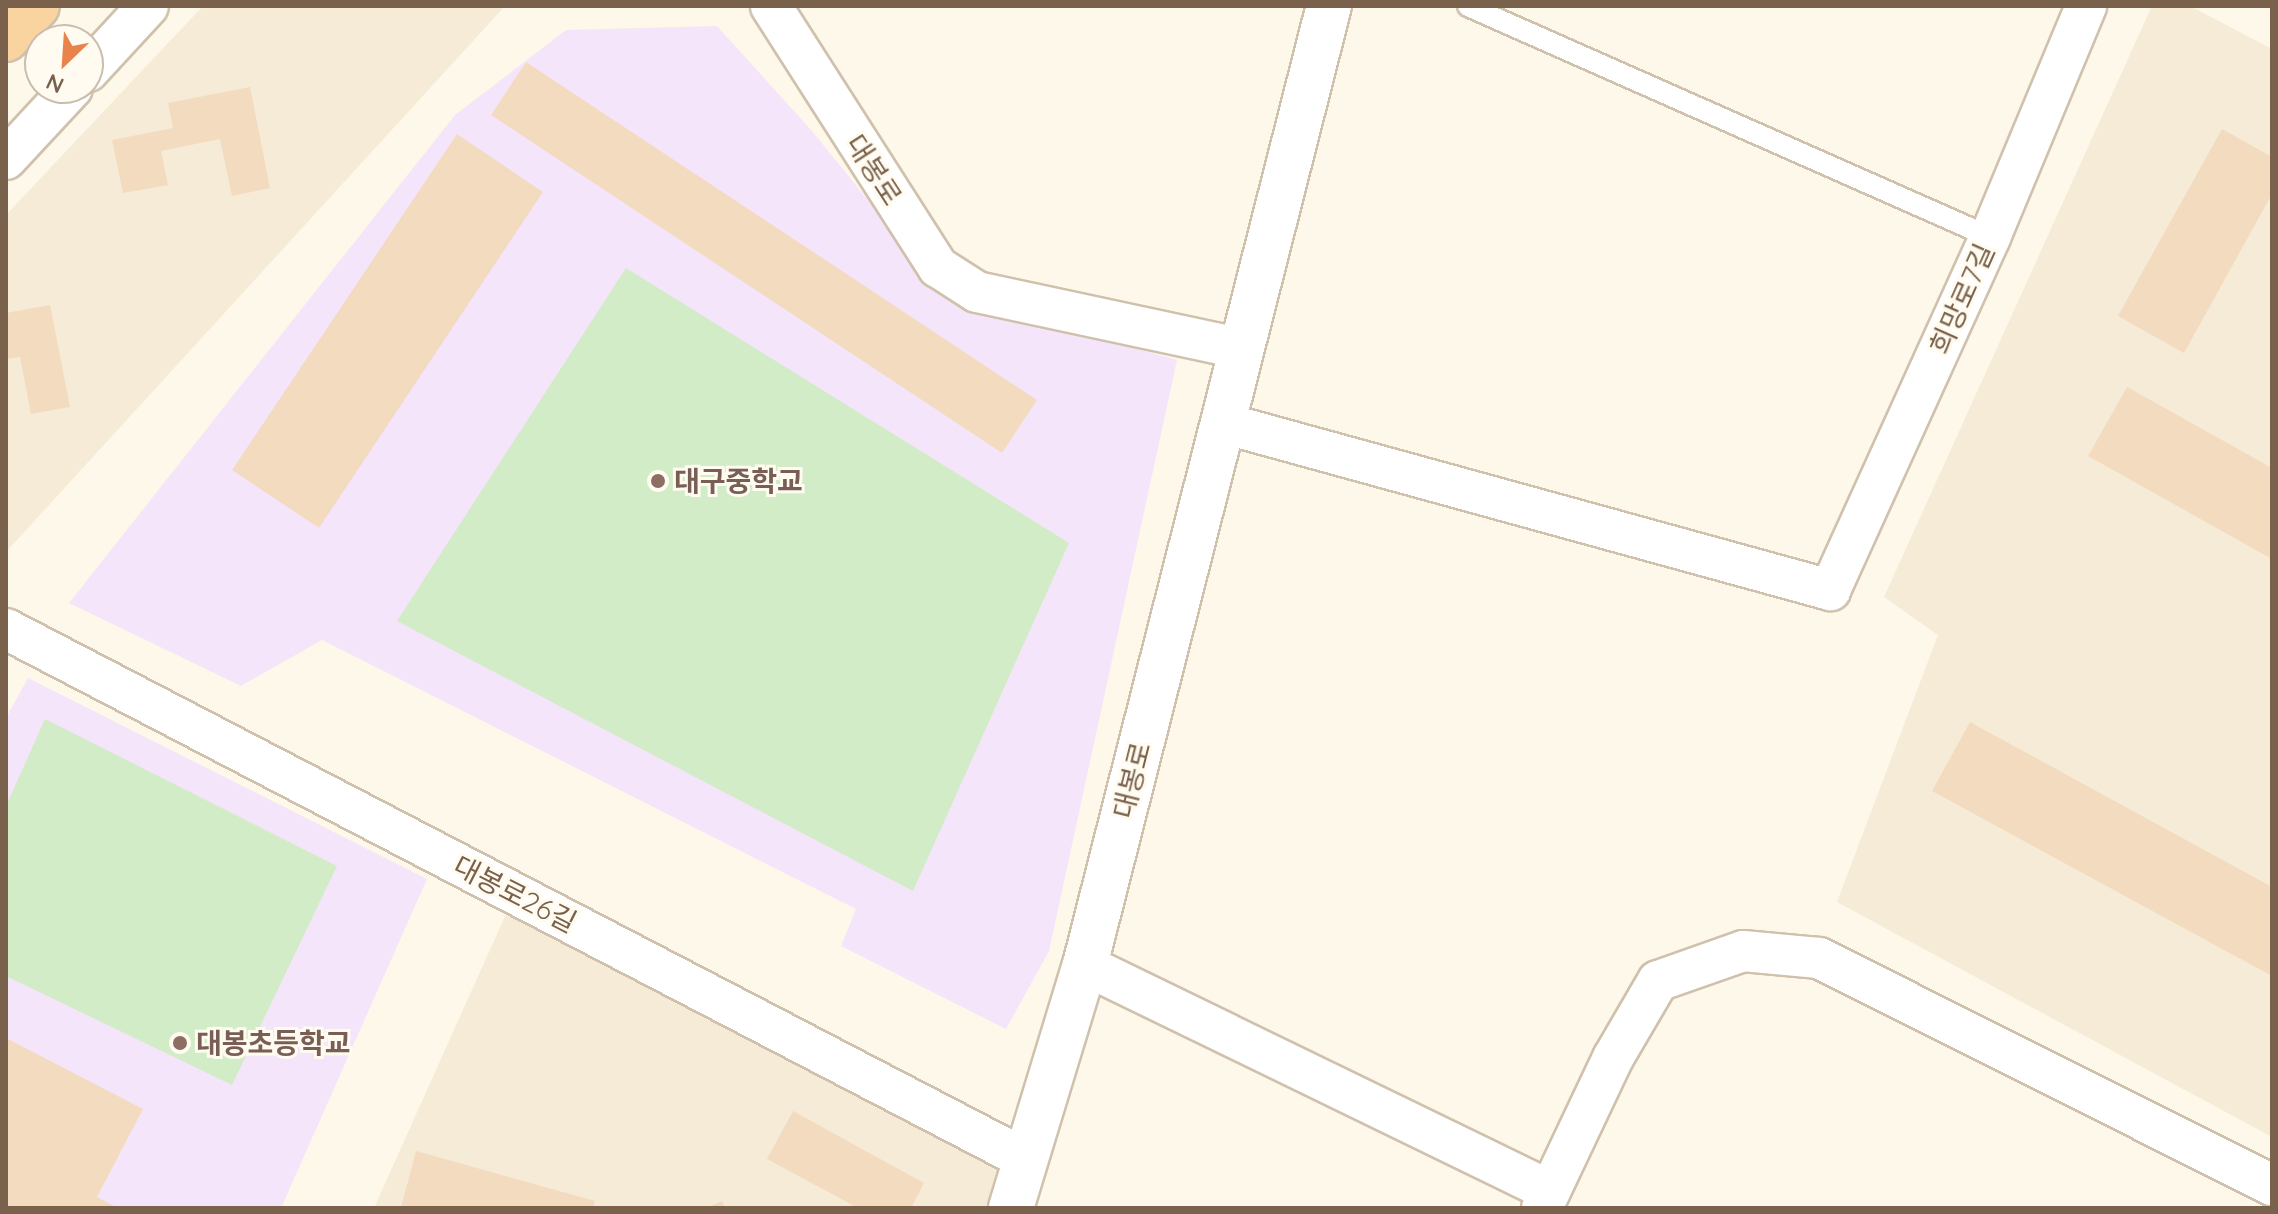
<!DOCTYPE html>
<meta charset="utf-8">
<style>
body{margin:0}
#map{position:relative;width:2278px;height:1214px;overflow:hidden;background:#fdf8e9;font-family:Quicksand,"Noto Sans KR",sans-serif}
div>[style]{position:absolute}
.residential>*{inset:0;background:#f5ebd7}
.education>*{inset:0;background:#f5e5fa}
.green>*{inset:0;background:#d1ecc6}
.building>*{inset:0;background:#f3dbc0}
.roads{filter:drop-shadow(2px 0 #d0c1ad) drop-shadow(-2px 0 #d0c1ad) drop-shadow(0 2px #d0c1ad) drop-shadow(0 -2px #d0c1ad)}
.service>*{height:20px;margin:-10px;padding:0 10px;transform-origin:10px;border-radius:10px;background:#fff}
.minor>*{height:40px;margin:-20px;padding:0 20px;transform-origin:20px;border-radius:20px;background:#fff}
.tertiary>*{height:44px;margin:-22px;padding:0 22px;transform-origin:22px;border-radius:22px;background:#fff}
.trunk>*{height:44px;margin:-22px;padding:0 22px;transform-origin:22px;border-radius:22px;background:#fad4a0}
.dots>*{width:22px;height:22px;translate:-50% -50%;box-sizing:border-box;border:4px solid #fffbf0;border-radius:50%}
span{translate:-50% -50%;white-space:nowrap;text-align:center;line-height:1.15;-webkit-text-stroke:6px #fffbf0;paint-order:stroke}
.street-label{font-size:28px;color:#79614b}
.education-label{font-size:28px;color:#785e54;font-weight:700}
.left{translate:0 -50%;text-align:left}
.frame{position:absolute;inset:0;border:8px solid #79614b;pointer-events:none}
.north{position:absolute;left:24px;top:24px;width:80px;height:80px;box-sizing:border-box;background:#fffbf0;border:2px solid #c9bdae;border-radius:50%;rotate:205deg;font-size:22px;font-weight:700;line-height:32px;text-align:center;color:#79614b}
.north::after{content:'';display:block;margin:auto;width:28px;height:36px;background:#e8834c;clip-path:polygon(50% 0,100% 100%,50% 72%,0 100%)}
</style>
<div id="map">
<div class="residential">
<div style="clip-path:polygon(203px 6px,505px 6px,6px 552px,6px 215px)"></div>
<div style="clip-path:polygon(2152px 6px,2190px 6px,2272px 49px,2272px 1137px,1837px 902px,1938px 635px,1884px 597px)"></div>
<div style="clip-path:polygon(515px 894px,1025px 1159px,1011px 1208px,374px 1208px)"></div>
</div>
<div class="education">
<div style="clip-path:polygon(717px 26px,812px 131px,945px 295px,1177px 360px,1049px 951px,1006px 1029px,841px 946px,856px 909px,322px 640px,241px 686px,69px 603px,455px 115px,566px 30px)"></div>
<div style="clip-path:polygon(28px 678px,427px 879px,281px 1208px,6px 1208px,6px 718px)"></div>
</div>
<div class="green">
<div style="clip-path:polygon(626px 268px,1069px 543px,913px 891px,397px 621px)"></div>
<div style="clip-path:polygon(45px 719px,337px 866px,232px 1085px,6px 976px,6px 806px)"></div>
</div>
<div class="building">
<div style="clip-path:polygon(526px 62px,1037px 400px,1002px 453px,491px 115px)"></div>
<div style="clip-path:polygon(250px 87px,270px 188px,232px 196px,220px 139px,161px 151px,168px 185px,123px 193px,112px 140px,173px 128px,168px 103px)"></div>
<div style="clip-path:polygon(2222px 129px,2272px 157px,2272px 194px,2184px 353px,2118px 316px)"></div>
<div style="clip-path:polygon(457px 134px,543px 192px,319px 528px,232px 470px)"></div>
<div style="clip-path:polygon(50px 305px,70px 407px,31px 414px,20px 357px,6px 359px,6px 313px)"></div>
<div style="clip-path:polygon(2127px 387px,2272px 468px,2272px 559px,2088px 456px)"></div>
<div style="clip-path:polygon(1970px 722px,2272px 887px,2272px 976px,1932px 791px)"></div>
<div style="clip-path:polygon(6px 1038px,143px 1109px,97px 1197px,118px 1208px,6px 1208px)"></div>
<div style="clip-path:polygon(793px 1111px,924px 1183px,911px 1208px,858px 1208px,767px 1159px)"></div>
<div style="clip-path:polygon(416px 1151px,595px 1201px,593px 1208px,401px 1208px)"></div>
<div style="clip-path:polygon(722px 1201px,725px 1208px,706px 1208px)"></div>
</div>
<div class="roads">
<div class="service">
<div style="left:1468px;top:6px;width:571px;rotate:23.87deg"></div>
</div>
<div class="minor">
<div style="left:771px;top:6px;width:310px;rotate:57.4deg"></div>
<div style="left:938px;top:267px;width:46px;rotate:32.7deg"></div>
<div style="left:977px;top:292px;width:271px;rotate:12.1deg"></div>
<div style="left:88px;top:71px;width:88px;rotate:-47.3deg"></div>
<div style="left:6px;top:159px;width:97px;rotate:-47.1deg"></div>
<div style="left:1223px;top:423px;width:630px;rotate:15.38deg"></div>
<div style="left:1830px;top:590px;width:388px;rotate:-65.6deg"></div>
<div style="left:1990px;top:237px;width:250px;rotate:-67.4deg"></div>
<div style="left:6px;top:629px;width:1149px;rotate:27.48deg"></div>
<div style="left:1085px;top:965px;width:517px;rotate:25.92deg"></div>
<div style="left:1542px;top:1208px;width:166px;rotate:-64.7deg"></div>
<div style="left:1613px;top:1058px;width:89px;rotate:-59.7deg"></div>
<div style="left:1658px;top:981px;width:90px;rotate:-19.4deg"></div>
<div style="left:1743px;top:951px;width:76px;rotate:5.3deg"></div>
<div style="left:1819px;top:958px;width:507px;rotate:26.62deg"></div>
</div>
<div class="tertiary">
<div style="left:1011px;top:1208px;width:254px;rotate:-73.1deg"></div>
<div style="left:1085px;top:965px;width:990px;rotate:-75.73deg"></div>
</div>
<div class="trunk">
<div style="left:6px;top:39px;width:45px;rotate:-46.8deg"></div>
</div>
</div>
<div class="dots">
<div style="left:658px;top:481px;background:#8d6e63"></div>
<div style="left:180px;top:1043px;background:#8d6e63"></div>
</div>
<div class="street-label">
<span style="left:874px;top:170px;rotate:57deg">대봉로</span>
<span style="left:1962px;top:299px;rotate:-66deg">희망로7길</span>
<span style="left:1132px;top:780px;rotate:-76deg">대봉로</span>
<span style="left:515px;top:894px;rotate:27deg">대봉로26길</span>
</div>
<div class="education-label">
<span class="left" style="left:674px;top:481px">대구중학교</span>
<span class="left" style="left:196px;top:1043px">대봉초등학교</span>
</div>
<div class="frame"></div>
<div class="north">N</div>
</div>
